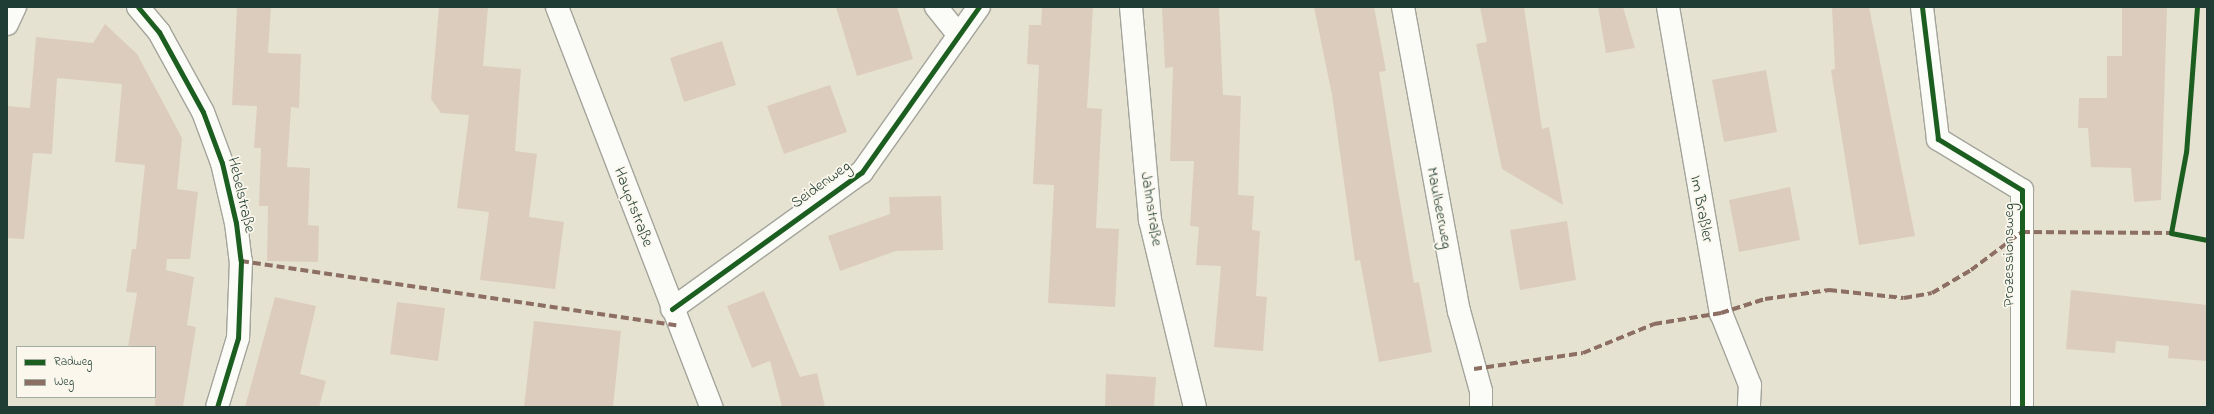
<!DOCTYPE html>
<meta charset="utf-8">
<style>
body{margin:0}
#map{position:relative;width:2214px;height:414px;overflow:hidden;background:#e5e2d2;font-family:"Indie Flower",sans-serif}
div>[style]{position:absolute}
.building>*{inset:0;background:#dcccbe}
.roads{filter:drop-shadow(1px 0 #a3a49a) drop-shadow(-1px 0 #a3a49a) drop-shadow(0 1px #a3a49a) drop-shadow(0 -1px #a3a49a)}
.street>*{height:22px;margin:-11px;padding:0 11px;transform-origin:11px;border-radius:11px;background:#fbfbf8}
.secondary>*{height:22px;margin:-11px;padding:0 11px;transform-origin:11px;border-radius:11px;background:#fbfbf8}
.quiet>*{height:4px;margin-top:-2px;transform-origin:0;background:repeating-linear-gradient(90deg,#8d6e63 0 8px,transparent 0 12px)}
.cycleway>*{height:5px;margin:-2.5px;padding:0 2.5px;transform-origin:2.5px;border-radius:2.5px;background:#1b5e20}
span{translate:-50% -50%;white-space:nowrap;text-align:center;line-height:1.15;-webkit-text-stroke:3.5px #fbf7ec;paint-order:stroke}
.street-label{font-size:16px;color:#1f3d34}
.frame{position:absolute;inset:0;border:8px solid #1f3d34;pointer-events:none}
.legend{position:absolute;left:16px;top:346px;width:140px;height:52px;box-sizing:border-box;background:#fbf7ec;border:1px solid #a3ada2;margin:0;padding:5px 7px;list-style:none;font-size:12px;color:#1f3d34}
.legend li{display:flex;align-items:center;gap:8px;height:20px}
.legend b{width:20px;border:1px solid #a3ada2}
</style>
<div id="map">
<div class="building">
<div style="clip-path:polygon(237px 7px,271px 7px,268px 53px,301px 54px,299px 108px,291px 107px,287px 167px,310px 168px,308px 225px,319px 226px,318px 262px,267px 261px,268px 206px,259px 206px,261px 148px,254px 148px,257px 106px,232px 105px)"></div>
<div style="clip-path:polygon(439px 7px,488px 7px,483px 66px,521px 69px,515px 151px,537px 154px,529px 217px,564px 222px,555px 289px,480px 280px,489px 212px,457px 208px,469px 115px,441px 113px,431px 99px)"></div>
<div style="clip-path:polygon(836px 7px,897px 7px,913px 59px,857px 76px)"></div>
<div style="clip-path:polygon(1042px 7px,1093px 7px,1087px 108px,1102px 109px,1096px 228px,1119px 229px,1115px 307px,1048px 303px,1054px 185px,1033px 184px,1039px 65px,1027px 64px,1029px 25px,1041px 25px)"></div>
<div style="clip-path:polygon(1162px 7px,1219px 7px,1223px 95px,1241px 96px,1238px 195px,1254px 196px,1252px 230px,1260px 231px,1256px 296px,1267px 297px,1263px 351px,1214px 347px,1221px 266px,1196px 265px,1199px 227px,1190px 226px,1194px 161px,1170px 161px,1173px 67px,1165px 68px)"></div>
<div style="clip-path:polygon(1314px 7px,1374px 7px,1386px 71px,1379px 72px,1396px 178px,1414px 283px,1419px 282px,1432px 352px,1379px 362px,1360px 260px,1355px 261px,1332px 95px)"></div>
<div style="clip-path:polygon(1480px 7px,1524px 7px,1542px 129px,1549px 127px,1563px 205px,1502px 169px,1476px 44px,1487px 42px)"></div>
<div style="clip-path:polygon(1598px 7px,1623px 7px,1635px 48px,1606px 53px)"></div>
<div style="clip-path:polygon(1832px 7px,1869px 7px,1915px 236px,1859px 245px,1831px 70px,1835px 69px)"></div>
<div style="clip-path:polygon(2122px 7px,2167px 7px,2161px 200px,2134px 202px,2131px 168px,2091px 167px,2088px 128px,2078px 128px,2079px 98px,2107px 98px,2107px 56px,2122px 56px)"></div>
<div style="clip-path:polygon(105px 24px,137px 54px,182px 138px,177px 189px,198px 192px,190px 259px,167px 259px,166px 270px,194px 277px,187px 325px,196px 327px,183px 407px,155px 407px,155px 347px,128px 347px,137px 293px,126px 292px,132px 249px,136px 249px,145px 165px,115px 162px,122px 84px,57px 78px,52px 154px,33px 153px,24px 239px,7px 238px,7px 106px,30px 108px,36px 37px,93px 43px)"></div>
<div style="clip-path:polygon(722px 41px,736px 85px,684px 102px,670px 58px)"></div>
<div style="clip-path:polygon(1766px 70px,1777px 132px,1724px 142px,1712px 80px)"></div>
<div style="clip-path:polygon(830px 85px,847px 132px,784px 154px,767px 106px)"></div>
<div style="clip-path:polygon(1790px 187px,1800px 240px,1739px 252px,1729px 200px)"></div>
<div style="clip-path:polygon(941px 196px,943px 250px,896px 251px,840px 271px,828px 236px,890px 214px,889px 197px)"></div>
<div style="clip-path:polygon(1567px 221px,1576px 280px,1520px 290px,1510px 230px)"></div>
<div style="clip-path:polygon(2071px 290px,2207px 305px,2207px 361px,2168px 358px,2169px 346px,2116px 341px,2115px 353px,2066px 349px)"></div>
<div style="clip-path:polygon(764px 291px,800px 377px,817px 373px,825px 407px,782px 407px,770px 361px,752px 368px,727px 306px)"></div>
<div style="clip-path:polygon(275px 297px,316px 306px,300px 374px,326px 381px,319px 407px,245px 407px)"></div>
<div style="clip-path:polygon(397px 302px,445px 308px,438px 361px,390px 354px)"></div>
<div style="clip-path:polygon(534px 321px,621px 331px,613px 407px,524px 407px)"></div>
<div style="clip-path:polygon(1106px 374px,1156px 377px,1154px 407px,1105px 407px)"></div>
</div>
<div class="roads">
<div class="street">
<div style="left:138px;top:7px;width:33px;rotate:50deg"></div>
<div style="left:159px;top:32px;width:91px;rotate:61.2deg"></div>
<div style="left:203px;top:112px;width:54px;rotate:69.6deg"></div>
<div style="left:222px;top:163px;width:62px;rotate:76.9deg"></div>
<div style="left:236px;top:223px;width:38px;rotate:83deg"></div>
<div style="left:241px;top:261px;width:77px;rotate:92.2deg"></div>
<div style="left:238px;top:338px;width:72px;rotate:106.9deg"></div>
<div style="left:936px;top:7px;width:36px;rotate:51deg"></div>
<div style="left:1131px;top:7px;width:214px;rotate:84.9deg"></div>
<div style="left:1150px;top:220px;width:192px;rotate:76.5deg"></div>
<div style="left:1403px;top:7px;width:309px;rotate:79.6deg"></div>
<div style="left:1459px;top:311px;width:83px;rotate:74.6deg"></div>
<div style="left:1481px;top:391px;width:16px;rotate:90deg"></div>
<div style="left:1668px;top:7px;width:311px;rotate:80.2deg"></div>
<div style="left:1721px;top:313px;width:78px;rotate:68.1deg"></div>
<div style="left:1750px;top:385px;width:22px;rotate:93deg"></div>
<div style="left:1922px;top:7px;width:133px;rotate:83.1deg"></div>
<div style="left:1938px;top:139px;width:98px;rotate:31.3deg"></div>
<div style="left:2022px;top:190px;width:217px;rotate:90deg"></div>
<div style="left:7px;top:24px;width:19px;rotate:-65deg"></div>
<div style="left:672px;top:309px;width:234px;rotate:-35.8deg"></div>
<div style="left:862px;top:172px;width:202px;rotate:-54.7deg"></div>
</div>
<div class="secondary">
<div style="left:557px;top:7px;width:429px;rotate:68.9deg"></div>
</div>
</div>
<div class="quiet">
<div style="left:241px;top:261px;width:443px;rotate:8.4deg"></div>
<div style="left:1474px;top:369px;width:110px;rotate:-8.4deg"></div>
<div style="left:1583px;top:353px;width:77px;rotate:-22.2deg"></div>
<div style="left:1654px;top:324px;width:68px;rotate:-9.3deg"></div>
<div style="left:1721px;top:313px;width:46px;rotate:-17.7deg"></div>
<div style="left:1765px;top:299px;width:65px;rotate:-8deg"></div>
<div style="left:1829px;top:290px;width:75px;rotate:6.1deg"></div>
<div style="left:1904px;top:298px;width:28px;rotate:-10deg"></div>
<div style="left:1932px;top:293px;width:45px;rotate:-30.5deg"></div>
<div style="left:1971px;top:270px;width:64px;rotate:-36.7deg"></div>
<div style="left:2022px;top:232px;width:152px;rotate:0.4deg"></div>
</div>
<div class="cycleway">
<div style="left:138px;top:7px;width:33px;rotate:50deg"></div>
<div style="left:159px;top:32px;width:91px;rotate:61.2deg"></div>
<div style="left:203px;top:112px;width:54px;rotate:69.6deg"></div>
<div style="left:222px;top:163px;width:62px;rotate:76.9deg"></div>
<div style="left:236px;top:223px;width:38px;rotate:83deg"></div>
<div style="left:241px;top:261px;width:77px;rotate:92.2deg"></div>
<div style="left:238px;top:338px;width:72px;rotate:106.9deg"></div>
<div style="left:1922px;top:7px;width:133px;rotate:83.1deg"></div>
<div style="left:1938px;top:139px;width:98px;rotate:31.3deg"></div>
<div style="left:2022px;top:190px;width:217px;rotate:90deg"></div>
<div style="left:2197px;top:7px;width:145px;rotate:94.3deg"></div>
<div style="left:2186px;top:152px;width:82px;rotate:100.5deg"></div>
<div style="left:2171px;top:233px;width:37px;rotate:11deg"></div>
<div style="left:672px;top:309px;width:234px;rotate:-35.8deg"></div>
<div style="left:862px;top:172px;width:202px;rotate:-54.7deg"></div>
</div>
<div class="street-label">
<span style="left:821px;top:185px;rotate:-36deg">Seidenweg</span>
<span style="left:241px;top:195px;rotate:77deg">Hebelstraße</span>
<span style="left:633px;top:207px;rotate:69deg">Hauptstraße</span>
<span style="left:1439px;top:208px;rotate:79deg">Maulbeerweg</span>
<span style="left:1151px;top:209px;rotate:81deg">Jahnstraße</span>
<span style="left:1701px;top:209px;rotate:79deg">Im Braßler</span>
<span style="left:2009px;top:255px;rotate:-90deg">Prozessionsweg</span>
</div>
<div class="frame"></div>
<ul class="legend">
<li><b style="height:5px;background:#1b5e20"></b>Radweg</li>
<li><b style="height:5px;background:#8d6e63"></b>Weg</li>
</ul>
</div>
